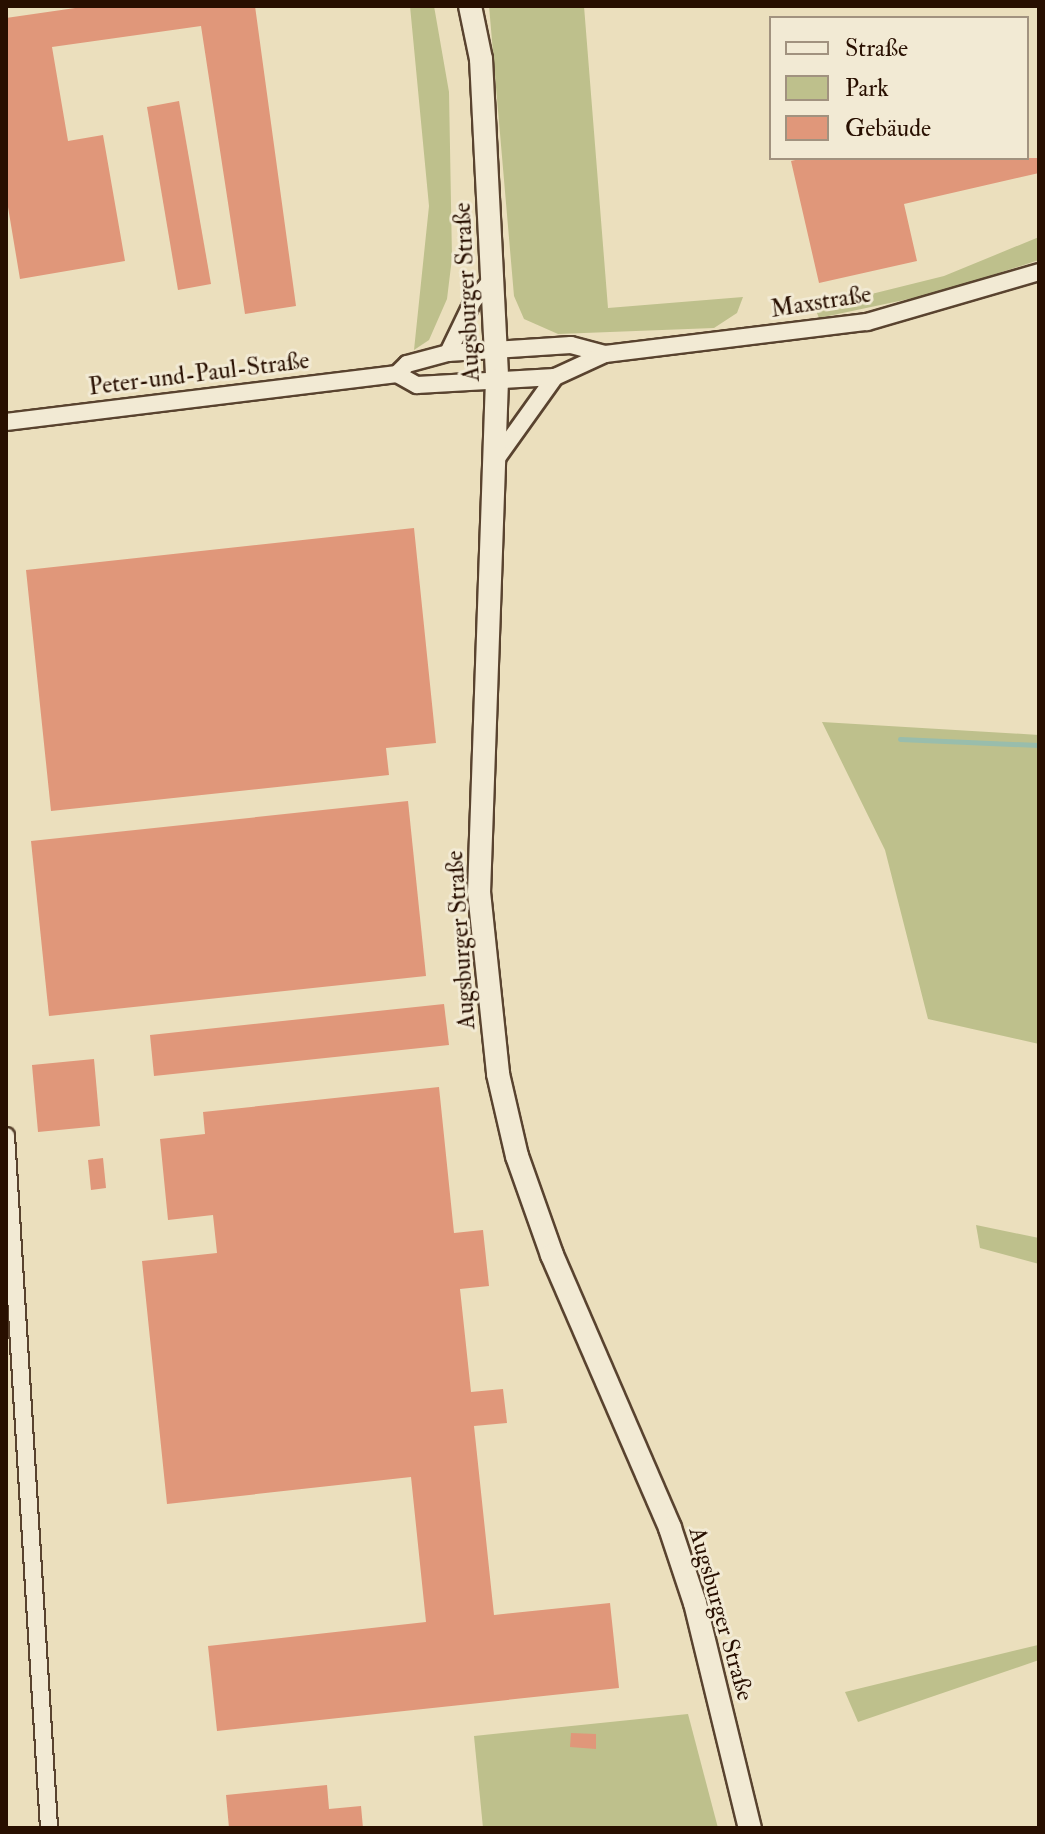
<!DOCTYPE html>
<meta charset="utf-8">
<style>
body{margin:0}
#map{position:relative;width:1045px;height:1834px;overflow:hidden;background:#ebdfbd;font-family:"IM FELL Double Pica",serif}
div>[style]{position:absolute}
.green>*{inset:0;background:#bec08c}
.stream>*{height:5px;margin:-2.5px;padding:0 2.5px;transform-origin:2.5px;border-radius:2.5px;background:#99bdac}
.building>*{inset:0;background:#e0977a}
.roads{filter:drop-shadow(2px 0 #59432f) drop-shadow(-2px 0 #59432f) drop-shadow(0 2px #59432f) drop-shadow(0 -2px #59432f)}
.minor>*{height:16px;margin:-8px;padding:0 8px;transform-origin:8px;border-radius:8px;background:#f2ead4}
.secondary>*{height:22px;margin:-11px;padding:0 11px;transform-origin:11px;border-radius:11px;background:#f2ead4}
span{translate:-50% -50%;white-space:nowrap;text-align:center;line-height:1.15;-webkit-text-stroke:6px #f2ead4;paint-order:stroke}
.street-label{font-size:24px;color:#280f00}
.frame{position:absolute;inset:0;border:8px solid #280f00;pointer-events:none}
.legend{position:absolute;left:769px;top:16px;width:260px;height:144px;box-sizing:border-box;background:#f2ead4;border:2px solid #a1927f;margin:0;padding:10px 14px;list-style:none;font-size:24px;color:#280f00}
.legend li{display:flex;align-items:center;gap:16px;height:40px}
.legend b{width:40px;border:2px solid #a1927f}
</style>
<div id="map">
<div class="green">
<div style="clip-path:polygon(410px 6px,434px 6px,449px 92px,452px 258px,447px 299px,429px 340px,414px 350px,429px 206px)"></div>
<div style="clip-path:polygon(489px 6px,584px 6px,608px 308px,743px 297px,737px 313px,714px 328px,558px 334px,524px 319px,514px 296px)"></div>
<div style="clip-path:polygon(1039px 237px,1039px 260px,937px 293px,819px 318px,815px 308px,944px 276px)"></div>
<div style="clip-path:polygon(822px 722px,1039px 735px,1039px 1044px,928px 1019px,885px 850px)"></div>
<div style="clip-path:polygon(976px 1225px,1039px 1238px,1039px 1264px,980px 1248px)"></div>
<div style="clip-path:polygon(1038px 1645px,1039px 1660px,858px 1722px,845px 1692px)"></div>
<div style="clip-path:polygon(688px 1714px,718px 1828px,483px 1828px,474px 1736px)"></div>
</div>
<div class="stream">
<div style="left:900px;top:739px;width:139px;rotate:2.5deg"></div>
</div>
<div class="building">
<div style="clip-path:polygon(89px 6px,255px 6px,296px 306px,245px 314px,201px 26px,52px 47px,68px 141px,103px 135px,125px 261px,20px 279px,6px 195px,6px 18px)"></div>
<div style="clip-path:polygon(179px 101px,211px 284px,178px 290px,147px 107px)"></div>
<div style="clip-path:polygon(804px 158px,1039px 158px,1039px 173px,904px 204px,917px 261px,819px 283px,791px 161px)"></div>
<div style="clip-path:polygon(414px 528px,436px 743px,386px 748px,389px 775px,51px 811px,26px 570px)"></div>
<div style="clip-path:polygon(408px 801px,426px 976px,49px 1016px,31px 841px)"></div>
<div style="clip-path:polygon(444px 1004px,449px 1045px,154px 1076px,150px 1035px)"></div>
<div style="clip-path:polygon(94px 1059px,100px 1126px,38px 1132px,32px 1065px)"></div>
<div style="clip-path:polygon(439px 1087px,454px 1233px,483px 1230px,489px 1286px,460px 1289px,471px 1392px,503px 1389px,507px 1423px,474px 1426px,494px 1615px,610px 1603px,619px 1688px,217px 1731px,208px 1646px,426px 1622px,411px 1477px,167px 1504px,142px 1261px,217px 1253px,213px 1215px,168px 1220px,160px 1139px,205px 1134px,203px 1112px)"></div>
<div style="clip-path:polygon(103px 1158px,106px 1188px,91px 1190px,88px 1160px)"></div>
<div style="clip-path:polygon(571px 1733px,596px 1734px,596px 1749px,570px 1747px)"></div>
<div style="clip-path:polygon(327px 1785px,329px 1809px,361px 1806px,363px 1828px,229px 1828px,226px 1795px)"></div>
</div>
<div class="roads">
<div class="minor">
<div style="left:448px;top:353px;width:58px;rotate:-64.3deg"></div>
<div style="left:473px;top:301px;width:30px;rotate:-48deg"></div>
<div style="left:397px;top:374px;width:14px;rotate:-45deg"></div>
<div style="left:407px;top:364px;width:42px;rotate:-15deg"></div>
<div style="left:448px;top:353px;width:123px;rotate:-3.7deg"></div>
<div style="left:571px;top:345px;width:35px;rotate:15deg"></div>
<div style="left:605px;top:354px;width:264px;rotate:-7deg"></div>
<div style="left:867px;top:322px;width:179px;rotate:-16.2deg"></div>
<div style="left:6px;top:422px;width:394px;rotate:-7deg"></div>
<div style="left:397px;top:374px;width:23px;rotate:29deg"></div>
<div style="left:417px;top:385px;width:138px;rotate:-3.3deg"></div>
<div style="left:555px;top:377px;width:55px;rotate:-24.7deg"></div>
<div style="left:497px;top:458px;width:100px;rotate:-54.4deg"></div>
<div style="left:6px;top:1136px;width:693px;rotate:86.44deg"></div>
</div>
<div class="secondary">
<div style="left:470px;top:6px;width:54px;rotate:78.3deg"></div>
<div style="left:481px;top:59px;width:321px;rotate:87.1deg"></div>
<div style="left:497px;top:380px;width:512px;rotate:92.01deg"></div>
<div style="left:479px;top:892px;width:183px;rotate:84deg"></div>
<div style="left:498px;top:1074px;width:84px;rotate:77deg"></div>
<div style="left:517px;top:1156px;width:105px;rotate:70.5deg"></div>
<div style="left:552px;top:1255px;width:297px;rotate:66.6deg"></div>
<div style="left:670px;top:1528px;width:79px;rotate:71.6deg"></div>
<div style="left:695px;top:1603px;width:232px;rotate:76.3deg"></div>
</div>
</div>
<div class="street-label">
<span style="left:467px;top:292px;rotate:-93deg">Augsburger Straße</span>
<span style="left:821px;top:302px;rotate:-9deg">Maxstraße</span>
<span style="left:199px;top:374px;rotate:-7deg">Peter-und-Paul-Straße</span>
<span style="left:461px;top:940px;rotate:-94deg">Augsburger Straße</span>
<span style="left:721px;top:1614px;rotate:74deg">Augsburger Straße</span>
</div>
<div class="frame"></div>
<ul class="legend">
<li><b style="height:10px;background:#f2ead4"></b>Straße</li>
<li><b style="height:22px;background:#bec08c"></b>Park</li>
<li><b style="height:22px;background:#e0977a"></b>Gebäude</li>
</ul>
</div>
